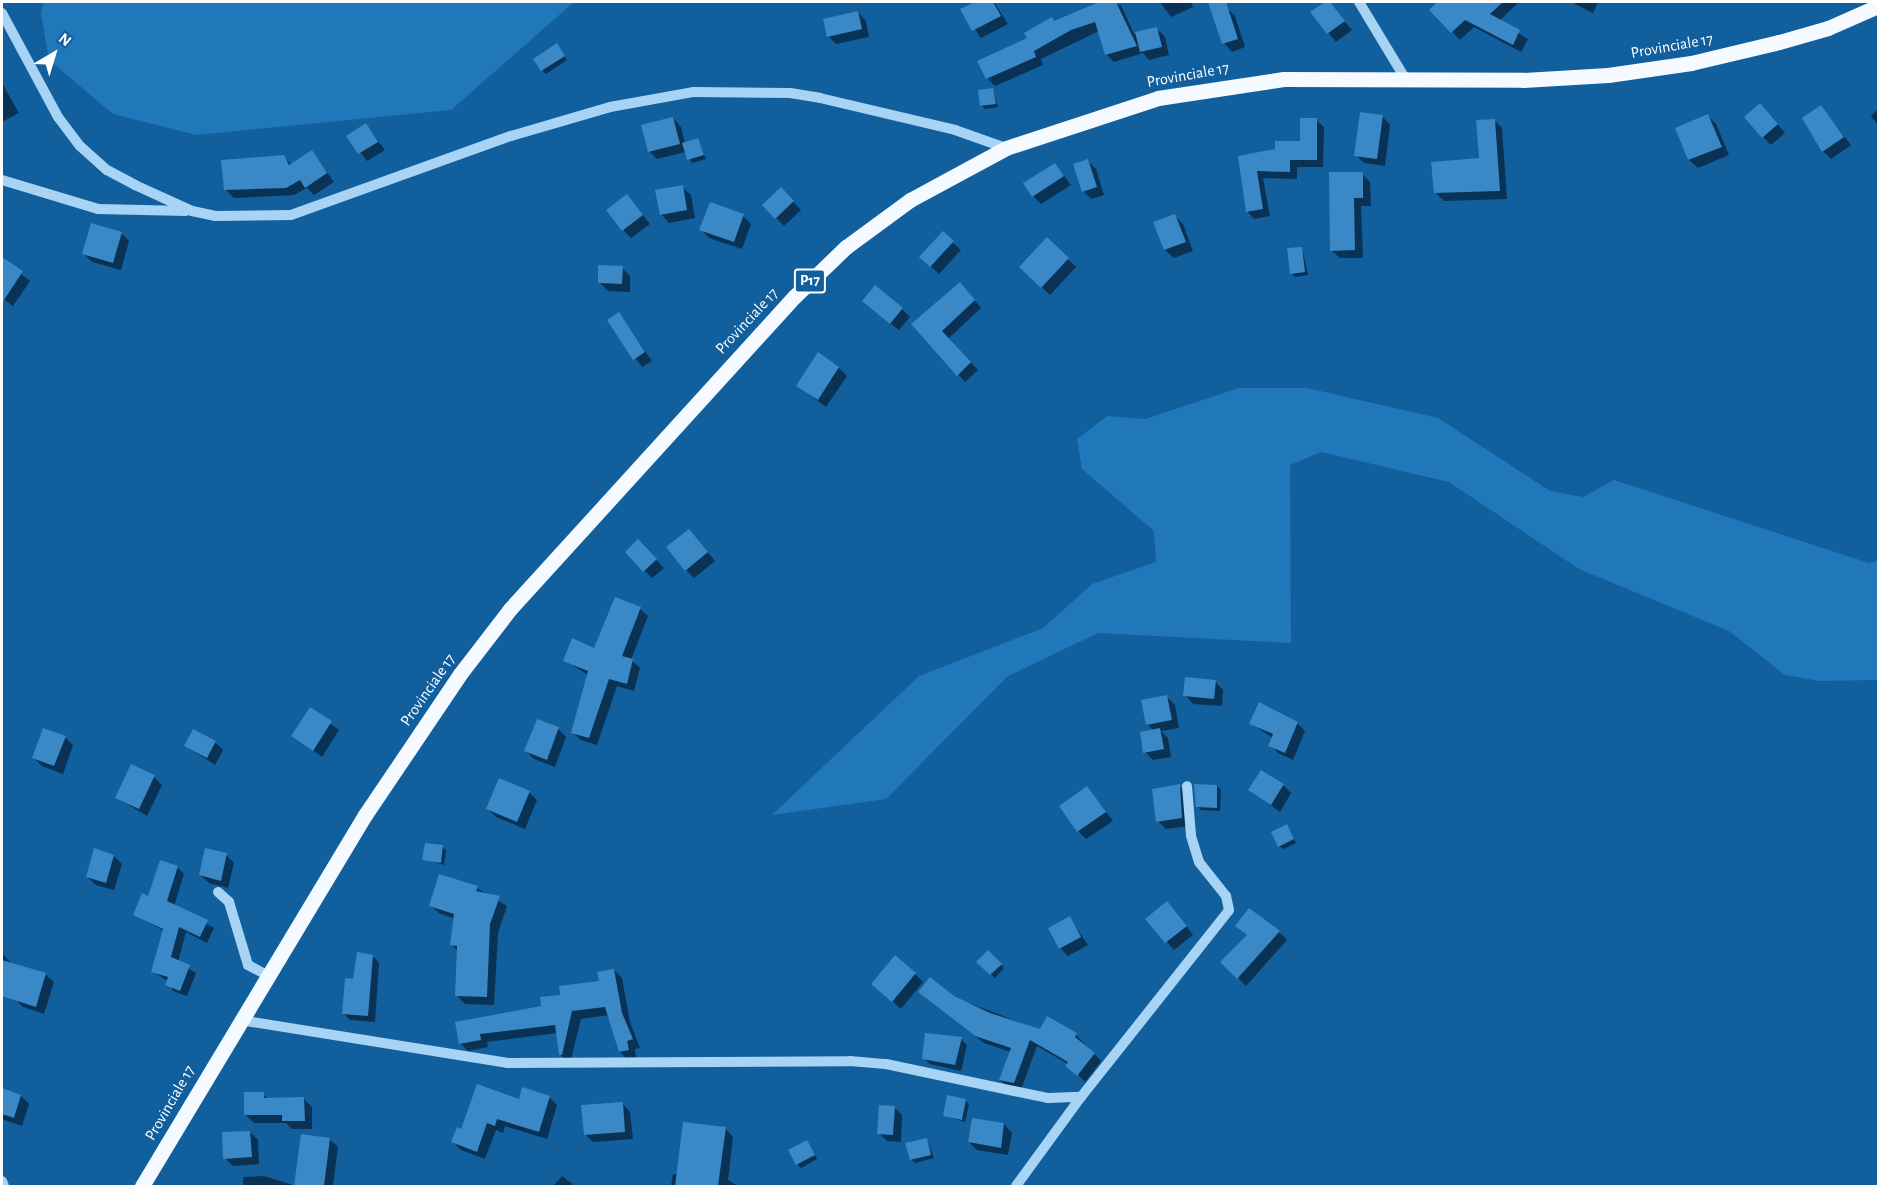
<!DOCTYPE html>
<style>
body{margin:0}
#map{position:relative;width:1880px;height:1188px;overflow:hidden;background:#115f9d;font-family:"Alegreya Sans",sans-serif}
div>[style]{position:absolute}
.green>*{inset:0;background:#2078bb}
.shadow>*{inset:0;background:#0007}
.building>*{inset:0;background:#3a88c5}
.minor>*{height:10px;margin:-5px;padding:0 5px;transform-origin:5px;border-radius:5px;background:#a7d3f5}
.major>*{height:15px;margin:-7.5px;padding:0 7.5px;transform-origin:7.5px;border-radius:7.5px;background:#f4faff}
span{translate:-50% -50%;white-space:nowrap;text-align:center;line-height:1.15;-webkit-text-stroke:5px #115f9d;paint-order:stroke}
.shield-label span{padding:2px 4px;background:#115f9d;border:2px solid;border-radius:4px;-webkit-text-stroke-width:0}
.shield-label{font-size:15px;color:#fff;font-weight:700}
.street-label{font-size:16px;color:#fff}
.frame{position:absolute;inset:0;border:3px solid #fff;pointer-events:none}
.north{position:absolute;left:24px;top:24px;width:60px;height:60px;-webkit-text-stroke:4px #115f9d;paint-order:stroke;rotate:38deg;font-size:16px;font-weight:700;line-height:24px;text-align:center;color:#fff}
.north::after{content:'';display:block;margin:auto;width:21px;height:27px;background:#fff;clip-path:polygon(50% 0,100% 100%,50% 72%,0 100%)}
</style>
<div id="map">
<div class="green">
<div style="clip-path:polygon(44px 2px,574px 2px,451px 110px,196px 135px,113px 114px,49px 60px,41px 13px)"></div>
<div style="clip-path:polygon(1239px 388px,1307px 388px,1438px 418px,1550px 491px,1583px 497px,1614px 480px,1869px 563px,1878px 561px,1878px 680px,1819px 681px,1785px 675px,1729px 631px,1579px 569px,1449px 482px,1321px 452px,1290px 465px,1291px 643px,1098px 633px,1008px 676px,886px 799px,772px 815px,919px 676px,1043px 628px,1092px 584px,1156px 562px,1154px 531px,1082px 469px,1077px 439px,1107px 416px,1145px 419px)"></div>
</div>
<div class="shadow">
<div style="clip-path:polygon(979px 2px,994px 2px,1008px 24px,981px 38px,962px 10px)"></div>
<div style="clip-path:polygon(1103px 2px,1121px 5px,1134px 34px,1157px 29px,1165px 37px,1169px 55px,1149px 60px,1143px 53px,1114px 62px,1106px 54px,1099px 31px,1041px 59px,1043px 65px,995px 86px,987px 78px,979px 62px)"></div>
<div style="clip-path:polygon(1160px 2px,1191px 2px,1193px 7px,1171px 17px)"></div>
<div style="clip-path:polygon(1327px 2px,1352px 30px,1336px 42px,1312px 12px)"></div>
<div style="clip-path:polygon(1439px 2px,1519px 2px,1499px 21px,1528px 39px,1521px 52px,1474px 27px,1460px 40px,1431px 10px)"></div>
<div style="clip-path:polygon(1571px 2px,1598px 2px,1593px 13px)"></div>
<div style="clip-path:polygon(1227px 8px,1235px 16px,1245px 47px,1232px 52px,1224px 43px)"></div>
<div style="clip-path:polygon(858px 12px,866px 21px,869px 37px,836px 44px,828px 36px)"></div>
<div style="clip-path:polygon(560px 49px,567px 60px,546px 74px,542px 70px)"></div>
<div style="clip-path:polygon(2px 83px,19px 113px,2px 122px)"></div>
<div style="clip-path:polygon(993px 90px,998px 107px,985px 109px,981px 105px)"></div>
<div style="clip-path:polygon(1821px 107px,1851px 145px,1831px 159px,1823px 151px)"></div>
<div style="clip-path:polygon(1878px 109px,1878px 125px,1871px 116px)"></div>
<div style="clip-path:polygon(1768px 113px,1785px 133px,1771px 145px,1763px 137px)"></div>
<div style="clip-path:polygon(1382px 116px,1390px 125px,1385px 166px,1364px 163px,1356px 155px)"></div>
<div style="clip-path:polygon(1708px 116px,1716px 124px,1729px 155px,1698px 168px,1689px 160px,1677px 129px)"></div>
<div style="clip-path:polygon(673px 118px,681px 127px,685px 144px,698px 140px,706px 159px,692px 163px,686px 152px,657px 159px,649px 151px)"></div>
<div style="clip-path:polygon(1316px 120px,1324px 127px,1323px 167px,1297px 167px,1297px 179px,1263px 178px,1270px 216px,1254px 219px,1247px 211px,1240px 157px,1301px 143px)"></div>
<div style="clip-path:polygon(1494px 120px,1502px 128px,1507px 199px,1444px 201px,1435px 192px,1481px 159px)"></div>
<div style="clip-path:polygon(365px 125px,385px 150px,367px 161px,348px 136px)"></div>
<div style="clip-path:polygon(312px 152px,334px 182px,314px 195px,307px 188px,294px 195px,234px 198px,226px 190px,283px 156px,292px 165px)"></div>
<div style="clip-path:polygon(1088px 161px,1096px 169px,1104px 195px,1091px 199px,1083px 191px)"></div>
<div style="clip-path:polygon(1055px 164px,1071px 185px,1041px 204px,1033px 196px)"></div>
<div style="clip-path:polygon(1362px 174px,1370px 182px,1371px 206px,1361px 206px,1363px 258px,1340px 258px,1331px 250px)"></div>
<div style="clip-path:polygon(682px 187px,691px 195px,695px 218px,669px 223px,661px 214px)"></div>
<div style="clip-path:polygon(781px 189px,801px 210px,784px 226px,764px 205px)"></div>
<div style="clip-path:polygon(627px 196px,650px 224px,631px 238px,623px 230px)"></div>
<div style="clip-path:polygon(743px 216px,751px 224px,742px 249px,709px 238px,701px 229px)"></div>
<div style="clip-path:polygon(1175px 216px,1183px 224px,1193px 251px,1174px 258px,1165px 250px,1155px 223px)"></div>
<div style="clip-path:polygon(121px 233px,129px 241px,121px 270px,92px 262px,84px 254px)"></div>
<div style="clip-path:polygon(943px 234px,961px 250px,939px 274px,921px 257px)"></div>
<div style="clip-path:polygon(1047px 239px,1076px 267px,1050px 295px,1021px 267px)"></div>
<div style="clip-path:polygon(1302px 248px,1308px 275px,1295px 277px,1291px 273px)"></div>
<div style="clip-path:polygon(2px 259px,30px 281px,13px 306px,2px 298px)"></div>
<div style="clip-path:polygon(622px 268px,630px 276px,630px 292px,608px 291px,600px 283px)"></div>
<div style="clip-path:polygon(967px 291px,981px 308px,948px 339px,978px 370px,965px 382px,913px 324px)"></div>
<div style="clip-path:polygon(872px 309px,902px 309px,910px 317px,899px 330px)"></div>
<div style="clip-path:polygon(619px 314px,652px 361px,642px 367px,609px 320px)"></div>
<div style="clip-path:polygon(839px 368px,847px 376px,826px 407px,798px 386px)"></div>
<div style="clip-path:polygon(697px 539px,715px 561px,694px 578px,686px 570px)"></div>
<div style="clip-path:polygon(638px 541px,664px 568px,652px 578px,627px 552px)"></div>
<div style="clip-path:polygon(616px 599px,640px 609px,648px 616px,631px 660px,640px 668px,634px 691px,617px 686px,597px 745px,581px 740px,573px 733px,588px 675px,565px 660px,595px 650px)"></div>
<div style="clip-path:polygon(1215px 681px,1223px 690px,1222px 706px,1193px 704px,1185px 695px)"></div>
<div style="clip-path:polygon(1166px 696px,1175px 705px,1179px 728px,1161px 731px,1168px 738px,1171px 757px,1153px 760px,1145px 752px,1154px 731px,1147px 724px)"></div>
<div style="clip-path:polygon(310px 709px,339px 730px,322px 757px,293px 735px)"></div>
<div style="clip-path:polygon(1297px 723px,1305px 731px,1293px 760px,1278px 753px,1270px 745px,1273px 738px,1251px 724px)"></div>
<div style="clip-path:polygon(558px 729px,566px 737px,555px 767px,534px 759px,526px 751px)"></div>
<div style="clip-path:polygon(65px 737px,73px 745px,63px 774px,42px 766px,34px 758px)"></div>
<div style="clip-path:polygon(215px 742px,223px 750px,215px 765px,186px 746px)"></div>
<div style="clip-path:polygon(154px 777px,162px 785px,147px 816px,117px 798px)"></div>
<div style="clip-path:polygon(1283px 785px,1291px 793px,1280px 812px,1250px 790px)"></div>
<div style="clip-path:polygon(1179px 786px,1187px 794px,1190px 826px,1166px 829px,1158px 821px)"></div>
<div style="clip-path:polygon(1217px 786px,1221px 790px,1220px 811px,1201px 810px,1198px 807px)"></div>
<div style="clip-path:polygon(1087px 788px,1113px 821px,1086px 839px,1078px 831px)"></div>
<div style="clip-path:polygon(529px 792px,537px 800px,525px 829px,496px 817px,488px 809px)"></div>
<div style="clip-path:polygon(1287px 826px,1296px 843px,1283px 849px,1279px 846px)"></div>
<div style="clip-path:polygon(442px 847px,446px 850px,444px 865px,424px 859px)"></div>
<div style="clip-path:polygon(226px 855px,234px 863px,228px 888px,209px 883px,200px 875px)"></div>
<div style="clip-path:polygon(114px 856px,122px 864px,114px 890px,96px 885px,87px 877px)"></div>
<div style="clip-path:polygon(177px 867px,184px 874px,174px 906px,214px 928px,207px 943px,186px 932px,178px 962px,196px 973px,187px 996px,173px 991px,168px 981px,153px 972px,164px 931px,134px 914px)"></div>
<div style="clip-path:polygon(477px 888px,507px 906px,498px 933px,494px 1005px,465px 1004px,457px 996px,458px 951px,452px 945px,455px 919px,439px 913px,430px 905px)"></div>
<div style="clip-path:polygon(1175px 911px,1193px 935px,1174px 950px,1147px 919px)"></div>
<div style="clip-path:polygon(1070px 918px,1088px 945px,1068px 956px,1060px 948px)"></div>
<div style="clip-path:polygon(1237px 926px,1279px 932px,1287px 940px,1246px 986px,1223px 962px,1248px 936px)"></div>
<div style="clip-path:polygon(988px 952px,1004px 968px,995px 978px,978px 962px)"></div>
<div style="clip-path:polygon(2px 953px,13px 965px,45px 974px,54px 982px,44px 1014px,23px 1007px,15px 999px,18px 986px,2px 980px)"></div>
<div style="clip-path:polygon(373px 956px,379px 963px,375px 1022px,350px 1020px,343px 1013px)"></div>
<div style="clip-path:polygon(614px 970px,622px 978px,630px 1022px,640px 1048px,635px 1049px,636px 1058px,628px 1060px,620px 1052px,609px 1015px,581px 1019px,570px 1063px,560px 1055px,557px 1033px,487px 1042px,488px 1047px,468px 1051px,460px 1043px,457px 1023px,543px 1007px,562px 996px,601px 983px)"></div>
<div style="clip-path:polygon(915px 974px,923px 982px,901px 1009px,873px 984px)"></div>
<div style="clip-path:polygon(953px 997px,1040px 1030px,1076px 1035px,1101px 1061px,1085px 1082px,1068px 1064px,1037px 1046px,1021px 1090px,1008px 1087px,1000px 1080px,1011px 1052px,984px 1043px,927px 999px)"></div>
<div style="clip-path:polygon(961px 1039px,967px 1045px,961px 1071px,930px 1064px,924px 1058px)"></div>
<div style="clip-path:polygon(2px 1090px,21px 1096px,29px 1104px,22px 1126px,2px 1119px)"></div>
<div style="clip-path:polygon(263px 1094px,268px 1099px,304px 1099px,312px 1107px,312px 1129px,292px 1129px,286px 1123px,254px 1123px,246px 1115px)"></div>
<div style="clip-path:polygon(549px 1097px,557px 1105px,547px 1139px,505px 1126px,503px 1133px,496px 1130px,485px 1159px,461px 1150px,453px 1142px,462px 1131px,520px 1101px)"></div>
<div style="clip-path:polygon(965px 1100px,969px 1104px,965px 1122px,945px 1116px)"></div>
<div style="clip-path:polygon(622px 1103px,630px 1112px,633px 1139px,593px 1142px,585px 1134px)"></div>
<div style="clip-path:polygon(894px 1107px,902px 1115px,901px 1142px,887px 1141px,879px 1133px)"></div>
<div style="clip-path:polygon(1004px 1124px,1012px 1133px,1008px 1155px,977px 1150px,969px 1142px)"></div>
<div style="clip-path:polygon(725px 1128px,733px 1137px,728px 1180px,738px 1186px,671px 1186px,673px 1174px,678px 1174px)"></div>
<div style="clip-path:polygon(250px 1132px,258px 1140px,259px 1164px,233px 1166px,225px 1158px)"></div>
<div style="clip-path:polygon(329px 1139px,338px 1147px,333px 1186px,243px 1186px,243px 1177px,264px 1176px,296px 1186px)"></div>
<div style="clip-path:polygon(927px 1139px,934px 1158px,915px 1163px,911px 1159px)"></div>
<div style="clip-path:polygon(807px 1142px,817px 1159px,801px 1168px,797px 1164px)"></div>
<div style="clip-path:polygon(562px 1176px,575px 1186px,553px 1186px)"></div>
</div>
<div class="building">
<div style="clip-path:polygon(975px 2px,993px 2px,1001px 16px,972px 31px,960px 9px)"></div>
<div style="clip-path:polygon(1099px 2px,1116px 2px,1137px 46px,1105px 55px,1095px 22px,1071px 30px,1034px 51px,1036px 57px,986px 79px,977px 61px,1027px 38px,1024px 33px,1052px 17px,1054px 21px)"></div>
<div style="clip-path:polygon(1208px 2px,1226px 2px,1238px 39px,1222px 44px)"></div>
<div style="clip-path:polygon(1325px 2px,1330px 2px,1345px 21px,1327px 34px,1310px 12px)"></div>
<div style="clip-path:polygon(1437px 2px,1503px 2px,1490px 14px,1520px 30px,1513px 45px,1465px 20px,1451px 33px,1429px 10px)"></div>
<div style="clip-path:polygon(858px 11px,862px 29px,827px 37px,823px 19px)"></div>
<div style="clip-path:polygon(1157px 27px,1162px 47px,1140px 52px,1135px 32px)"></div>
<div style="clip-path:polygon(557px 43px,565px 56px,541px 71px,533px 59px)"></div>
<div style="clip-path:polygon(993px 88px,996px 104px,980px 106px,978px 90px)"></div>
<div style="clip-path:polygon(1760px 103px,1778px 124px,1762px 138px,1744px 117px)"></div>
<div style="clip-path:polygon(1821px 105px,1844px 137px,1822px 152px,1802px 118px)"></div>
<div style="clip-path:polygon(1360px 112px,1383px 115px,1377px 159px,1354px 156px)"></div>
<div style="clip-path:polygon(1708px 114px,1722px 147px,1688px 160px,1675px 128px)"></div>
<div style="clip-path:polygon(673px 117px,680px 144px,648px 152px,641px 125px)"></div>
<div style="clip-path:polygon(1300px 118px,1317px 118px,1317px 160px,1290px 160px,1290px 172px,1257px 171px,1263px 209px,1246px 212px,1238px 156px,1275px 149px,1275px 141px,1300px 141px)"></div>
<div style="clip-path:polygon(1495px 119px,1500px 191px,1434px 193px,1431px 162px,1479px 158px,1476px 120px)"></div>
<div style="clip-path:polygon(366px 123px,378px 142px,358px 154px,346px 136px)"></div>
<div style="clip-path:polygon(698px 138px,704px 155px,687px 160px,682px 143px)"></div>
<div style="clip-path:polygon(312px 150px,327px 173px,305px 188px,300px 180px,286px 188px,224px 190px,221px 160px,284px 155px,289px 165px)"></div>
<div style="clip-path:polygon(1088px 159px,1097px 187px,1082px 192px,1073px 164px)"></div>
<div style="clip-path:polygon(1055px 163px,1064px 176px,1032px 197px,1023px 183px)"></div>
<div style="clip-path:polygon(1329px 172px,1363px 172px,1363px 198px,1354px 198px,1355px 250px,1330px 251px)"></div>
<div style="clip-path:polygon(683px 185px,687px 210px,660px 215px,655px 190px)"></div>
<div style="clip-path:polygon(781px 187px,794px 201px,775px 219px,762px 205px)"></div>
<div style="clip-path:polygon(627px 194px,643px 215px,622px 231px,606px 210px)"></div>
<div style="clip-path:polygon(710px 202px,744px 214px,734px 242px,699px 230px)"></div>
<div style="clip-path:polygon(1175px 214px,1186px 242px,1164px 250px,1153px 222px)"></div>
<div style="clip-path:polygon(91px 223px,122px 232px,113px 263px,82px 254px)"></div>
<div style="clip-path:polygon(943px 231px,954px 241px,930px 267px,919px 257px)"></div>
<div style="clip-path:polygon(1047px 237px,1069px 258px,1041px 288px,1019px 267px)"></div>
<div style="clip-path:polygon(1302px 247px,1305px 272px,1290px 274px,1287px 248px)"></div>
<div style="clip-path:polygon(2px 257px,23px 271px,2px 303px)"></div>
<div style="clip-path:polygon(598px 265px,623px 266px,622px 284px,598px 283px)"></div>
<div style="clip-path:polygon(960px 282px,975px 300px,942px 331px,971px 362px,957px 376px,911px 324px)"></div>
<div style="clip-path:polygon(875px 285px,903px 308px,890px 324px,862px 301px)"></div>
<div style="clip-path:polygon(619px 312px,645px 352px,633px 360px,607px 320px)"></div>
<div style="clip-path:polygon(818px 352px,839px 367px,818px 400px,796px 386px)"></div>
<div style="clip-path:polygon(689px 529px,708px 552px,685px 571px,666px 547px)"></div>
<div style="clip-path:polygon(638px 539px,657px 559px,643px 572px,625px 552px)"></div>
<div style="clip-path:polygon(615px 597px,641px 607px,622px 656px,633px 659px,627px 684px,609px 679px,589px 738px,571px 733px,588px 671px,563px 661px,572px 638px,594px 648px)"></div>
<div style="clip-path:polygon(1185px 677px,1216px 680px,1214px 699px,1183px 696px)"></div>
<div style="clip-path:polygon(1167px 695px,1172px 720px,1146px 725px,1141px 700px)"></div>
<div style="clip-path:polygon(1259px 702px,1298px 722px,1285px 753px,1268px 746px,1273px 734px,1249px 724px)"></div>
<div style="clip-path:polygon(310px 707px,332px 721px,313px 751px,291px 736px)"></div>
<div style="clip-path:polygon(537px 719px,559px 727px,547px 760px,524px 751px)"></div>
<div style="clip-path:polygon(43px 728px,66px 736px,54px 766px,32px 758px)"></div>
<div style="clip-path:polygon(1160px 728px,1164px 749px,1143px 753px,1140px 732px)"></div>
<div style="clip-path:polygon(193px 729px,216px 741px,207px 758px,184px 746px)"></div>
<div style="clip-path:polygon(131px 764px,155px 775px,139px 809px,115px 798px)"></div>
<div style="clip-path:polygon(1261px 770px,1284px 784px,1271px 805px,1248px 790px)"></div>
<div style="clip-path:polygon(499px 778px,530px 791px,517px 822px,486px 809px)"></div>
<div style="clip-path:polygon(1180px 784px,1182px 818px,1156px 822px,1152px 789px)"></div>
<div style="clip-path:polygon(1194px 784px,1217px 785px,1217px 808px,1196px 807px)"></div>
<div style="clip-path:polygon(1087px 786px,1106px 812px,1077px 832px,1059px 806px)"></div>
<div style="clip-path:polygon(1287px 824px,1294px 839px,1278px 847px,1271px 832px)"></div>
<div style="clip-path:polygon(425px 843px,443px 845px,441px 863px,422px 860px)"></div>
<div style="clip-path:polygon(94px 848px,114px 855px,106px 883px,86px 877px)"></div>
<div style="clip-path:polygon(205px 848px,227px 853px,221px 881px,199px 875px)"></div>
<div style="clip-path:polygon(160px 860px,178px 866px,167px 901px,208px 920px,200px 937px,179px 927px,171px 957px,190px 965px,180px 991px,165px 985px,168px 977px,151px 972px,163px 929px,133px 915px,142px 893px,148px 896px)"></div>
<div style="clip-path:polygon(439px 874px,478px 886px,476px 891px,500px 896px,490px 924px,487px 997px,455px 996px,457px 946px,450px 945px,454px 914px,429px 906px)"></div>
<div style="clip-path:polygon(1167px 901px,1187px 926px,1165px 943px,1145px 919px)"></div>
<div style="clip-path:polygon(1249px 908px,1280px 931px,1237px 979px,1220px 962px,1247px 935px,1235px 926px)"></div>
<div style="clip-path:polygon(1070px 916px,1081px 937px,1059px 949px,1048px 928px)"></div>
<div style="clip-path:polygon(988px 950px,1002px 964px,990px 975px,976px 962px)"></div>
<div style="clip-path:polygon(357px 952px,373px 955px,368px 1016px,342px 1014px,345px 978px,353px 979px)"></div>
<div style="clip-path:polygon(895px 955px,916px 973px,892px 1002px,871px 984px)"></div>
<div style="clip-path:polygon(2px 960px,46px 973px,36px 1007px,2px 996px)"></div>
<div style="clip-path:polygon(614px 969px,622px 1013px,633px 1039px,627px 1041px,629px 1050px,619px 1052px,605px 1007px,572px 1011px,562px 1055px,559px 1055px,555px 1025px,480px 1034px,481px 1040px,459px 1044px,455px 1022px,541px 1006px,540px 997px,560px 995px,559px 986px,599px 981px,597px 972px)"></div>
<div style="clip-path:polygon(930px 977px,954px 996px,990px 1013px,1040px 1029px,1047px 1016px,1077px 1033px,1075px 1037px,1095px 1053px,1077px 1076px,1065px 1066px,1068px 1062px,1030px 1040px,1014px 1083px,999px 1080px,1011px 1048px,975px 1036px,918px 992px)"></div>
<div style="clip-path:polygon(925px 1033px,962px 1037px,955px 1065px,922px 1059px)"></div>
<div style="clip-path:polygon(477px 1084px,519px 1099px,522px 1087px,550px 1096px,539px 1132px,497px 1119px,495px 1126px,487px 1123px,477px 1152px,451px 1142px,457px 1127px,461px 1129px)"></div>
<div style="clip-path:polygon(2px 1088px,21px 1095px,14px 1118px,2px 1114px)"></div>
<div style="clip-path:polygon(244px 1092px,264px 1092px,264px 1098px,304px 1097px,305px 1121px,282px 1121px,282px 1115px,244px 1115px)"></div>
<div style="clip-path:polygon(947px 1095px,966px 1099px,962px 1120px,943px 1116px)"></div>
<div style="clip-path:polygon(623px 1102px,625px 1132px,584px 1135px,581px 1105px)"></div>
<div style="clip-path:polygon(879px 1105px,895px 1106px,893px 1135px,877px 1134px)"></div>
<div style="clip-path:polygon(972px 1118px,1004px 1123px,1001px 1148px,968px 1142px)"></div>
<div style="clip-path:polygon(683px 1122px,726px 1127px,718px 1186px,675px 1186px)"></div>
<div style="clip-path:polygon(250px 1131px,252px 1157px,223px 1159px,222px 1132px)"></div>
<div style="clip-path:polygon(301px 1134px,330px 1138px,324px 1186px,294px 1186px)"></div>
<div style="clip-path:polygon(927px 1138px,931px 1155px,910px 1160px,905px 1143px)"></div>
<div style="clip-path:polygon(807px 1140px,815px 1155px,796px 1165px,788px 1150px)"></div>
</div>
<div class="minor">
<div style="left:1359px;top:2px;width:91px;rotate:58.9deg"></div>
<div style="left:2px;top:13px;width:118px;rotate:61.7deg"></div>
<div style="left:58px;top:117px;width:36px;rotate:53deg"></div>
<div style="left:80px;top:146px;width:36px;rotate:42deg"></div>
<div style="left:107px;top:170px;width:32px;rotate:28deg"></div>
<div style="left:135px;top:185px;width:63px;rotate:24.5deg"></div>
<div style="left:192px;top:211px;width:24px;rotate:12deg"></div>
<div style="left:215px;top:216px;width:76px;rotate:-0.8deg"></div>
<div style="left:291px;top:215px;width:234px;rotate:-19.8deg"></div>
<div style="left:511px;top:136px;width:103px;rotate:-16.3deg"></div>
<div style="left:610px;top:107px;width:84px;rotate:-10.2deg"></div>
<div style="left:693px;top:92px;width:97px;rotate:0.6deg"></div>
<div style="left:790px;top:93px;width:30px;rotate:9deg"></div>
<div style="left:820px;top:98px;width:139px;rotate:13.3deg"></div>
<div style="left:955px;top:130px;width:54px;rotate:19.4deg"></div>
<div style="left:2px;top:180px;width:100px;rotate:16.8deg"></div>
<div style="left:98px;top:209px;width:88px;rotate:1.3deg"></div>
<div style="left:218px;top:892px;width:15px;rotate:42deg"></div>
<div style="left:229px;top:902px;width:66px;rotate:73.2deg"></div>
<div style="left:248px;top:965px;width:21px;rotate:28deg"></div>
<div style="left:240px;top:1020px;width:270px;rotate:9.1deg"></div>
<div style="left:507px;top:1063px;width:343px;rotate:-0.3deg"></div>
<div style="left:850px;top:1061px;width:36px;rotate:5deg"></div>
<div style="left:886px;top:1064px;width:166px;rotate:11.9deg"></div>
<div style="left:1048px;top:1098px;width:33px;rotate:-2deg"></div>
<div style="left:1081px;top:1097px;width:238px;rotate:-51.6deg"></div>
<div style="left:1229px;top:910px;width:14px;rotate:-102deg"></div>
<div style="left:1226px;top:896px;width:43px;rotate:-128.5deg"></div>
<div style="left:1199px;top:862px;width:28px;rotate:-107deg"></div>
<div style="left:1191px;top:835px;width:49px;rotate:-94.7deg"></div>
<div style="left:2px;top:1181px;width:5px;rotate:68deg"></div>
<div style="left:1016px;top:1186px;width:110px;rotate:-53.9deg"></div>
</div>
<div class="major">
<div style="left:142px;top:1186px;width:433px;rotate:-59deg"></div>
<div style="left:365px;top:815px;width:170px;rotate:-56deg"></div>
<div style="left:460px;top:674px;width:82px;rotate:-52.4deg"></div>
<div style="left:510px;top:609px;width:423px;rotate:-47.7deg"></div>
<div style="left:795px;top:296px;width:71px;rotate:-43.9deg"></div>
<div style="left:846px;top:247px;width:79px;rotate:-36.3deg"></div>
<div style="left:910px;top:200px;width:109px;rotate:-28.4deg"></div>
<div style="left:1006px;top:148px;width:160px;rotate:-18.2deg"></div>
<div style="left:1158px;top:98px;width:127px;rotate:-8.6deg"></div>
<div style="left:1284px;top:79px;width:239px;rotate:0.2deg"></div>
<div style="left:1523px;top:80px;width:85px;rotate:-3.4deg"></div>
<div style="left:1608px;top:75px;width:84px;rotate:-8.2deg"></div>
<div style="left:1691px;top:63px;width:90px;rotate:-13.4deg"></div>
<div style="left:1779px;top:42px;width:51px;rotate:-15.9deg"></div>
<div style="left:1828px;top:28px;width:55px;rotate:-23.7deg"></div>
</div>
<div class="shield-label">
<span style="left:810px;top:281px">P17</span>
</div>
<div class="street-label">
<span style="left:1672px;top:46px;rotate:-10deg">Provinciale 17</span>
<span style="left:1188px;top:75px;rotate:-10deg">Provinciale 17</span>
<span style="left:747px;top:321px;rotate:-47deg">Provinciale 17</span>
<span style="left:428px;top:690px;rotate:-55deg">Provinciale 17</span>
<span style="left:170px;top:1103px;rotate:-60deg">Provinciale 17</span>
</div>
<div class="frame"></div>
<div class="north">N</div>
</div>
